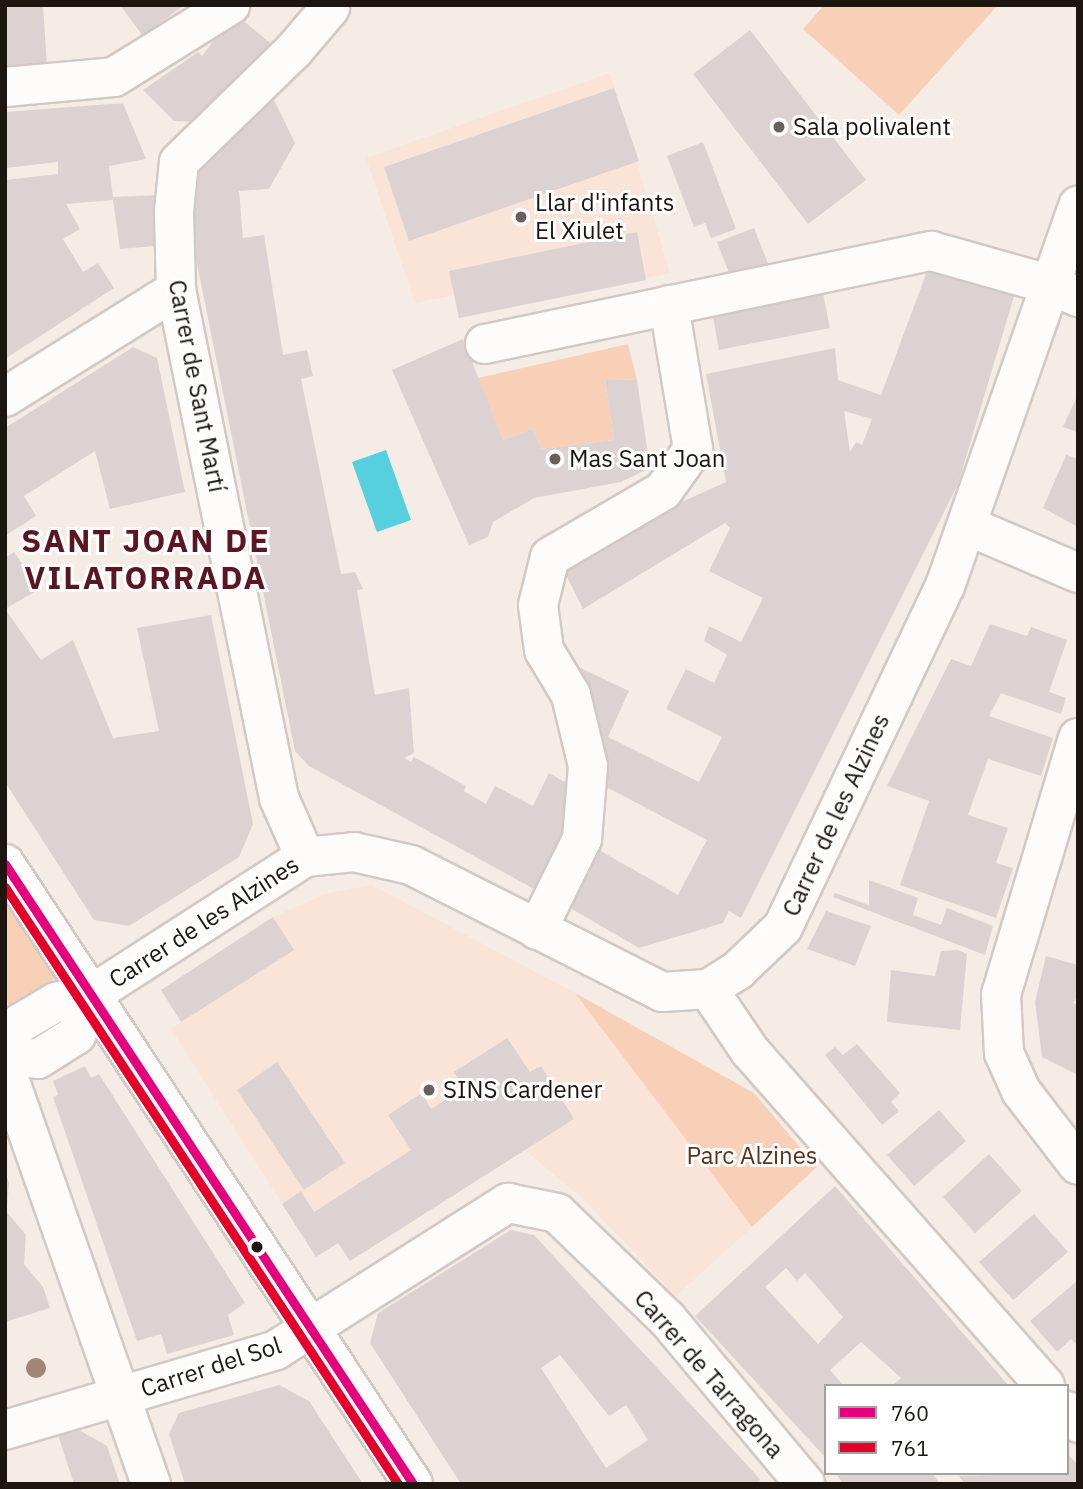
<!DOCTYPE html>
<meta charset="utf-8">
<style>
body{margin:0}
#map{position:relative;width:1083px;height:1489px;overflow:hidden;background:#f6ece6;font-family:"IBM Plex Sans",sans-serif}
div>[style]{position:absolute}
.built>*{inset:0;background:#f9e4d7}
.green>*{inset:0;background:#f8d0b7}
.water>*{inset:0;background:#56d0de}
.building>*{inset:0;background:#dcd2d2}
.roads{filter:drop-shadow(2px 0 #d2c9c4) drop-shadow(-2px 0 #d2c9c4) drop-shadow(0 2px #d2c9c4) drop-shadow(0 -2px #d2c9c4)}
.street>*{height:38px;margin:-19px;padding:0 19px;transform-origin:19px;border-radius:19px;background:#fefcfb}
.secondary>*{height:38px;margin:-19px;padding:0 19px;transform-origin:19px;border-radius:19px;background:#fefcfb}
.bus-1>*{height:9px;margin:-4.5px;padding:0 4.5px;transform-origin:4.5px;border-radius:4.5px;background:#e5007d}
.bus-2>*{height:9px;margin:-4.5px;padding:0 4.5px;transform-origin:4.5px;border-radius:4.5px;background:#e4002b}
.trees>*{width:20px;height:20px;margin:-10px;border-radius:50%;background:#9f8776}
.dots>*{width:19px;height:19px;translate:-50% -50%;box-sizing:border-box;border:4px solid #fff;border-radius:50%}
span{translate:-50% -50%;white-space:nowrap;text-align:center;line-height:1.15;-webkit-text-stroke:6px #fff;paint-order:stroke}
.poi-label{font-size:24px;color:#1d1510}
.left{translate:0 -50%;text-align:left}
.street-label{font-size:24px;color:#1d1510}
.park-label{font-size:24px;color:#57341b}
.district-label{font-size:32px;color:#5b1622;font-weight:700;letter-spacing:2px}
.frame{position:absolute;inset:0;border:7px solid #1d1510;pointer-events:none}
.legend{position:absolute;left:824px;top:1384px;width:245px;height:91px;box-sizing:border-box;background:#fff;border:2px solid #a5a19f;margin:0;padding:9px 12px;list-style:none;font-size:21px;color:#1d1510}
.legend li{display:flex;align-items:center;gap:14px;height:35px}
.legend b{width:35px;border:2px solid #a5a19f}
</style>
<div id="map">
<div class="built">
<div style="clip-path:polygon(610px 73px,670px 273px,459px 318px,454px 295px,415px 303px,366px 158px)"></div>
<div style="clip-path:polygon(372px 885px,575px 993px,752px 1227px,676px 1296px,583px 1199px,525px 1150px,350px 1261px,338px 1243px,316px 1257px,171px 1029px,181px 1022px,161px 990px,273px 917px,325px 894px)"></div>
</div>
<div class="green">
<div style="clip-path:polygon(824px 5px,998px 5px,899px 115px,803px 29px)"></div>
<div style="clip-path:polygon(628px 344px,637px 380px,605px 379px,614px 440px,542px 449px,532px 429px,503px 440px,478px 378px)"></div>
<div style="clip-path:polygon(5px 900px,56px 978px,10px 1008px,5px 996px)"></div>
<div style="clip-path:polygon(575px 993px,754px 1093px,817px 1167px,752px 1227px)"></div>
</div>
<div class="water">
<div style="clip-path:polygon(386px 450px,411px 520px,377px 532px,352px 462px)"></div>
</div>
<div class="building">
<div style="clip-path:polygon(5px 5px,43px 5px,47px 66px,5px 69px)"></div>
<div style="clip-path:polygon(120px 5px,184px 5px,143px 36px)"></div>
<div style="clip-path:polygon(245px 22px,275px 47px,199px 122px,174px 121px,143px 90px,198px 52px,202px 56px,219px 33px)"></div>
<div style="clip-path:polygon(750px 30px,866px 180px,808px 224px,693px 74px)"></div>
<div style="clip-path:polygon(614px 88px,639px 161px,409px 241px,384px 167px)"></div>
<div style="clip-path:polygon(272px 96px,295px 143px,269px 189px,239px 191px,243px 238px,264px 235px,283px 355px,307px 350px,313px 376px,301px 379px,341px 574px,355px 572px,363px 589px,357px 590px,375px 695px,409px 688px,414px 753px,404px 758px,411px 762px,414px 757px,466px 786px,464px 791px,486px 804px,495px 786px,533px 806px,549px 773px,574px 787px,563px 856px,545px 895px,309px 766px,295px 751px,183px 194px,202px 157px)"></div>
<div style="clip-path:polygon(123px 103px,146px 159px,109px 166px,113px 197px,159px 195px,167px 245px,120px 249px,113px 200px,66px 204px,80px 229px,63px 239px,83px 272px,98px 263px,114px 288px,5px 359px,5px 180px,58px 174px,58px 162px,5px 168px,5px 112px)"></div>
<div style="clip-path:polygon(703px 142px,736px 229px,711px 238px,705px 223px,694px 227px,667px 156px)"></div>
<div style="clip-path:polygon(754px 228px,770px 268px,733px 283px,717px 242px)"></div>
<div style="clip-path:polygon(637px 232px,646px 280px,459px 318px,449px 271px)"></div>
<div style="clip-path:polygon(evenodd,929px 266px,1015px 293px,958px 484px,741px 918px,729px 911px,723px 923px,639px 948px,565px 905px,592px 846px,678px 895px,707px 840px,597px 782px,564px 660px,629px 691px,608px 737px,699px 782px,722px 737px,666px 709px,686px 669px,714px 683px,727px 655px,704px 641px,709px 626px,741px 642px,763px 598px,709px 571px,730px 528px,725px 523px,583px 609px,565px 573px,675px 505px,726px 482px,706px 374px,835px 348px,838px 380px,881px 395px,929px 266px,844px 411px,872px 419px,862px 445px,856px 442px,850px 452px,844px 411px)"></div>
<div style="clip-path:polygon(821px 284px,830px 328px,719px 350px,711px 306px)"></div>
<div style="clip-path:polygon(463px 339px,503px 440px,532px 429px,542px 449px,614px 440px,605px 379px,637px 380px,650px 468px,621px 482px,534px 498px,493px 522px,488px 537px,469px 545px,392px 370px)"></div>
<div style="clip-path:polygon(133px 347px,157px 358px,185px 492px,110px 509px,95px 451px,24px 496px,36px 516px,5px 536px,5px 428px)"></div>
<div style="clip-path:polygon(1078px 394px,1078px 432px,1063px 427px)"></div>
<div style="clip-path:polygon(1066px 455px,1078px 459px,1078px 527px,1043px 508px)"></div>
<div style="clip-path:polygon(14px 552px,40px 589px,5px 609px,5px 558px)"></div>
<div style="clip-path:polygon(5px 609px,41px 660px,73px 640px,113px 738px,159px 731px,137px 628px,211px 615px,253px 824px,239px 857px,129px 926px,94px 920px,5px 782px)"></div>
<div style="clip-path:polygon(990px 624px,1027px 636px,1031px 627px,1067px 640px,1049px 692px,1066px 698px,1061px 714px,1001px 693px,989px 716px,1053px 738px,1041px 776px,988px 759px,968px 815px,1008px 828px,996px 863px,1013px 868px,996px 918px,900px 885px,929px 801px,887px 786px,951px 659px,971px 666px)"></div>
<div style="clip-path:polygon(869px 880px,918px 898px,913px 915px,941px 925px,947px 908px,993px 926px,985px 955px,833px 897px,835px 893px,869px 905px)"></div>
<div style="clip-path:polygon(826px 911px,871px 926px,855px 966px,807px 949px)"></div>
<div style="clip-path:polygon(273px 917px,294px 950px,181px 1022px,161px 990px)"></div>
<div style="clip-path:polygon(958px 950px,967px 954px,960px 1030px,887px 1022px,891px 970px,935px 976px,941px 951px)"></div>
<div style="clip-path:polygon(1046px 956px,1078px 965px,1078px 995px,1073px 1003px,1078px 1005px,1078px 1075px,1042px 1057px,1035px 1002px)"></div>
<div style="clip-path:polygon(507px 1038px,530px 1072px,541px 1066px,574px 1119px,350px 1261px,338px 1243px,316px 1257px,282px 1204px,301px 1191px,314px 1212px,411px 1150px,388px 1115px,422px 1093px,431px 1109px,464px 1088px,454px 1072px)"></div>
<div style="clip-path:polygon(857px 1044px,900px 1093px,891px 1102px,899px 1111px,882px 1125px,825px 1055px,835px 1047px,843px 1055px)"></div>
<div style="clip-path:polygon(277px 1062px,345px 1163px,304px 1190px,237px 1090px)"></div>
<div style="clip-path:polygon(85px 1066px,91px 1078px,99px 1074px,245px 1303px,228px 1315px,234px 1335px,167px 1354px,161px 1334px,137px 1341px,53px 1097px,58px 1095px,53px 1081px)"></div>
<div style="clip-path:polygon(939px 1110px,966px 1141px,914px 1186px,887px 1155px)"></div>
<div style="clip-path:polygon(989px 1154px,1022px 1191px,975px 1233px,943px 1197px)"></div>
<div style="clip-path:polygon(6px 1174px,9px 1183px,7px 1208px,5px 1208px)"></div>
<div style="clip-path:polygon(evenodd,835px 1186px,1009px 1386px,892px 1386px,901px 1378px,861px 1342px,830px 1370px,844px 1386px,826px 1386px,826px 1458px,695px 1316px,835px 1186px,786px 1268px,797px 1281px,805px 1273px,843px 1317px,818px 1344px,765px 1287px,786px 1268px)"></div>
<div style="clip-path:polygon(5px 1210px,26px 1235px,24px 1264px,43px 1287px,50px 1308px,5px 1322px)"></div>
<div style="clip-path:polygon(1034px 1214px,1068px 1252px,1013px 1300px,979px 1262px)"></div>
<div style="clip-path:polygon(evenodd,511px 1230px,534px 1235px,760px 1479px,759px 1484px,461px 1484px,370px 1343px,378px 1313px,511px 1230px,560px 1355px,609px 1416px,626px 1405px,648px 1440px,606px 1468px,541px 1368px,560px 1355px)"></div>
<div style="clip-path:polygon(1078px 1280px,1078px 1346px,1071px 1339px,1057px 1352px,1030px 1321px)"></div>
<div style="clip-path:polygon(279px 1385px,309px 1401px,363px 1484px,185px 1484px,169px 1434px,179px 1413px)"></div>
<div style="clip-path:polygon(79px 1430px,107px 1446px,120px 1484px,74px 1484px,58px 1435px)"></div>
<div style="clip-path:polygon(1067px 1453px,1078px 1465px,1078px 1484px,965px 1484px,959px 1476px,1067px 1473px)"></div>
<div style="clip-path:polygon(836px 1473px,932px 1473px,940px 1484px,843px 1484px)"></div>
</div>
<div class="roads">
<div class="street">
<div style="left:5px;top:87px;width:109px;rotate:-5.2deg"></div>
<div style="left:114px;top:77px;width:137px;rotate:-31.8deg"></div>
<div style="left:485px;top:344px;width:456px;rotate:-11.8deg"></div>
<div style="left:931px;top:251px;width:126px;rotate:15.7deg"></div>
<div style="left:1052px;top:285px;width:29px;rotate:25deg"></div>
<div style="left:5px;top:397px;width:202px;rotate:-32deg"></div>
<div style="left:968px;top:526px;width:120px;rotate:23.1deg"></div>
<div style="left:1078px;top:738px;width:267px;rotate:106.7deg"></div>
<div style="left:1001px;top:994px;width:59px;rotate:87.1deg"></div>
<div style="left:1004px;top:1053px;width:42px;rotate:65.9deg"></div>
<div style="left:1021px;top:1091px;width:93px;rotate:52.4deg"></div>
<div style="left:305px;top:857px;width:64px;rotate:-113.8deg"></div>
<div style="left:279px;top:798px;width:518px;rotate:-101.46deg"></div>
<div style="left:176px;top:290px;width:79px;rotate:-91.5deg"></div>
<div style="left:174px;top:211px;width:49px;rotate:-84.2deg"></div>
<div style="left:179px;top:162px;width:162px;rotate:-44.2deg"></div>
<div style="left:295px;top:49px;width:54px;rotate:-49.5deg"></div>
<div style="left:537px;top:930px;width:102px;rotate:-63.7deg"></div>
<div style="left:582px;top:839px;width:73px;rotate:-85.3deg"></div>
<div style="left:588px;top:766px;width:73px;rotate:-103.5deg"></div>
<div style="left:571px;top:695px;width:52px;rotate:-121deg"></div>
<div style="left:544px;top:650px;width:45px;rotate:-97.6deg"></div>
<div style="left:538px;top:605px;width:49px;rotate:-76deg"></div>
<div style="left:550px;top:557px;width:131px;rotate:-30.3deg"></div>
<div style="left:663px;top:491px;width:52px;rotate:-54.5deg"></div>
<div style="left:693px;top:449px;width:146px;rotate:-99.5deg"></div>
<div style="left:708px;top:989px;width:75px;rotate:55.9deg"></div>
<div style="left:750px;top:1051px;width:446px;rotate:48.6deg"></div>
<div style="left:5px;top:1048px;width:26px;rotate:-62deg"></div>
<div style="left:17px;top:1025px;width:45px;rotate:-30.5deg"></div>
<div style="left:56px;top:1002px;width:39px;rotate:-13deg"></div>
<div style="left:94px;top:993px;width:251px;rotate:-32.8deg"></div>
<div style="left:305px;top:857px;width:49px;rotate:-5.8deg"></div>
<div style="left:354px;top:852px;width:58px;rotate:12.8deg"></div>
<div style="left:411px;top:865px;width:281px;rotate:26.8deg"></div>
<div style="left:662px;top:992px;width:46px;rotate:-3.7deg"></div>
<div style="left:708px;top:989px;width:36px;rotate:-32deg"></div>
<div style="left:738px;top:970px;width:62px;rotate:-43.7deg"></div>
<div style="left:783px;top:927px;width:378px;rotate:-64.6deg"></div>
<div style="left:945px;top:586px;width:403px;rotate:-70.7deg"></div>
<div style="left:5px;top:1056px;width:33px;rotate:5deg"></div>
<div style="left:38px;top:1059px;width:45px;rotate:-32.3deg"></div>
<div style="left:76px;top:1035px;width:46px;rotate:-66.8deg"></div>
<div style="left:5px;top:1067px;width:442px;rotate:70.7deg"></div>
<div style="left:1067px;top:1411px;width:16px;rotate:47deg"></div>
<div style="left:5px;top:1430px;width:283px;rotate:-16.4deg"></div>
<div style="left:276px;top:1350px;width:275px;rotate:-32.4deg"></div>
<div style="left:508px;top:1203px;width:50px;rotate:11.5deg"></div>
<div style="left:557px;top:1213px;width:154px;rotate:43.9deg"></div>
<div style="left:668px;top:1320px;width:214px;rotate:50.1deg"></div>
</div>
<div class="secondary">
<div style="left:5px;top:864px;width:742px;rotate:56.65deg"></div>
</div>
</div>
<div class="bus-1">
<div style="left:5px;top:864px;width:742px;rotate:56.65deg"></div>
</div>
<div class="bus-2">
<div style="left:5px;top:887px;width:715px;rotate:56.64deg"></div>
</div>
<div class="trees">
<div style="left:36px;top:1368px"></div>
</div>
<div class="dots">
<div style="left:779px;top:127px;background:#69605b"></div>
<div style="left:521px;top:217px;background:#69605b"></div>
<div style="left:555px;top:459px;background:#69605b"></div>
<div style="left:429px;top:1090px;background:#69605b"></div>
<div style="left:257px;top:1247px;background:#1d1510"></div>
</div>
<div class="poi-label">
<span class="left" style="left:793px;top:127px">Sala polivalent</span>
<span class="left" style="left:535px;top:217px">Llar d'infants<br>El Xiulet</span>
<span class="left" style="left:569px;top:459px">Mas Sant Joan</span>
<span class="left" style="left:443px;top:1090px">SINS Cardener</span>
</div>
<div class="street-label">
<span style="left:197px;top:386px;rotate:79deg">Carrer de Sant Martí</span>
<span style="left:836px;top:815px;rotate:-65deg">Carrer de les Alzines</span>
<span style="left:204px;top:922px;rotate:-33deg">Carrer de les Alzines</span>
<span style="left:211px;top:1367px;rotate:-18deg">Carrer del Sol</span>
<span style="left:709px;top:1374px;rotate:49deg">Carrer de Tarragona</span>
</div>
<div class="park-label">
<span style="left:752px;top:1156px">Parc Alzines</span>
</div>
<div class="district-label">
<span style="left:146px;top:559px">SANT JOAN DE<br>VILATORRADA</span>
</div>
<div class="frame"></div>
<ul class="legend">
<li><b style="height:9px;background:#e5007d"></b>760</li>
<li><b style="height:9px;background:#e4002b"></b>761</li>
</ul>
</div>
